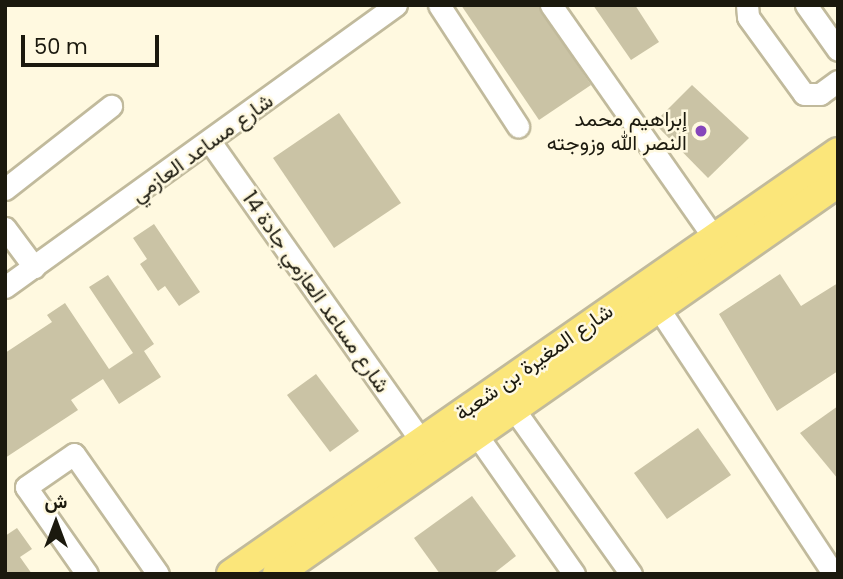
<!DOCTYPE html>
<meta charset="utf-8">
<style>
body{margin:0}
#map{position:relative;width:843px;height:579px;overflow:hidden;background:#fff9e0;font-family:Poppins,Vazirmatn,sans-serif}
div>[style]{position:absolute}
.building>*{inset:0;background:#cac3a5}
.roads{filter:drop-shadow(2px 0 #c1ba9c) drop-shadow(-2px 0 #c1ba9c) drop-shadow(0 2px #c1ba9c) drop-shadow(0 -2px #c1ba9c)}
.minor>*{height:21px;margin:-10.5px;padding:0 10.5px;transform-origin:10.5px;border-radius:10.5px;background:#fff}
.major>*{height:28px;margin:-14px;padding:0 14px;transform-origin:14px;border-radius:14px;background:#fbe67a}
.dots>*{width:19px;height:19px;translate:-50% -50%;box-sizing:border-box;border:4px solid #fff9e0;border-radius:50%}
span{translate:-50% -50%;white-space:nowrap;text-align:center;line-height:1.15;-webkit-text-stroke:5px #fff9e0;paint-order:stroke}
.poi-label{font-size:21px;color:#1b190e}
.right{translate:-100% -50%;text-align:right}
.street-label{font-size:21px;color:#1b190e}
.frame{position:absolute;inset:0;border:7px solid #1b190e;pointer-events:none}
.north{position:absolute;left:21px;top:488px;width:70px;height:70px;-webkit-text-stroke:5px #fff9e0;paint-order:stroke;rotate:0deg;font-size:19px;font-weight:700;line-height:28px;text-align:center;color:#1b190e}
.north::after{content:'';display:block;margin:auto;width:24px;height:32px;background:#1b190e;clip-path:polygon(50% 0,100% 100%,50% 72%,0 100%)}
.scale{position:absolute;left:21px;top:35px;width:138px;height:32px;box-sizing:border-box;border:4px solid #1b190e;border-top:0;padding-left:9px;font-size:21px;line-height:24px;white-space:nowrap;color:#1b190e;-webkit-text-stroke:5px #fff9e0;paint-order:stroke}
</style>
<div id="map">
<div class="building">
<div style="clip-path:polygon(461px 5px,538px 5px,591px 85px,539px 120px)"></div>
<div style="clip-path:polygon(593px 5px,635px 5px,659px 42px,631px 60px)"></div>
<div style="clip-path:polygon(692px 85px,749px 138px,708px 178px,654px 123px)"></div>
<div style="clip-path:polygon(339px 113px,401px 203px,334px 248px,273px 158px)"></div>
<div style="clip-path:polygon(154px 224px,200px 292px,179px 306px,165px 286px,158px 291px,140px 264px,147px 259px,133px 238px)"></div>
<div style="clip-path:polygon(780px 274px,801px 306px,838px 283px,838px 371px,777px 411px,719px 314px)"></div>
<div style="clip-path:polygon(108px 275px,154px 344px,144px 351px,161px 377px,119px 404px,103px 379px,71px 400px,78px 410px,5px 458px,5px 353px,52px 322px,47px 315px,65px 303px,109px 369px,133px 353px,89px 287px)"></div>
<div style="clip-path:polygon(316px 374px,359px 431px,330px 452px,287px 395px)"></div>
<div style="clip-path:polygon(838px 406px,838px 479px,800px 433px)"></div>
<div style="clip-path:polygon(698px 428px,731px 475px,667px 519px,634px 473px)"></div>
<div style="clip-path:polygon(472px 496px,516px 556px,493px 574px,440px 574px,414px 538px)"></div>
<div style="clip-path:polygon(17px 528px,32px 549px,20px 557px,32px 574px,5px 574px,5px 536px)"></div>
</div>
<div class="roads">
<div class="minor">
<div style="left:439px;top:5px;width:145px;rotate:56.9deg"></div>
<div style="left:551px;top:5px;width:282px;rotate:55deg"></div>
<div style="left:747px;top:5px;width:12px;rotate:85deg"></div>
<div style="left:748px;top:17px;width:95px;rotate:54deg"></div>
<div style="left:804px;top:94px;width:16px"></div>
<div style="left:820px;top:94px;width:22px;rotate:-36deg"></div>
<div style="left:806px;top:5px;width:55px;rotate:54.6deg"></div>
<div style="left:211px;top:143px;width:365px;rotate:54.8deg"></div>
<div style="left:5px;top:189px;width:135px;rotate:-38.1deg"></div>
<div style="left:5px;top:228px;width:49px;rotate:53.4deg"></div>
<div style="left:5px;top:287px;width:482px;rotate:-35.8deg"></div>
<div style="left:657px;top:306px;width:321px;rotate:56.6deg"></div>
<div style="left:513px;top:408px;width:204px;rotate:54.6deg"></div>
<div style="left:476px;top:434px;width:171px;rotate:55deg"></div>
<div style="left:87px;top:574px;width:106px;rotate:-125deg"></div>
<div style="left:26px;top:487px;width:58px;rotate:-34.5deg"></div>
<div style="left:74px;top:454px;width:146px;rotate:55deg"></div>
</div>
<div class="major">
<div style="left:231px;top:574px;width:739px;rotate:-34.81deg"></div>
<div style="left:277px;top:574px;width:684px;rotate:-34.88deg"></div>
</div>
</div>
<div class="dots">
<div style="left:701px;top:131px;background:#8646bb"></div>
</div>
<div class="poi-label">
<span class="right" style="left:687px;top:131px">إبراهيم محمد<br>النصر الله وزوجته</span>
</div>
<div class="street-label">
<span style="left:202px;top:148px;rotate:-36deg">شارع مساعد العازمي</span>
<span style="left:316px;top:292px;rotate:55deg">شارع مساعد العازمي جادة 14</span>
<span style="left:534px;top:362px;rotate:-35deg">شارع المغيرة بن شعبة</span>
</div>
<div class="frame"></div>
<div class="north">ش</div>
<div class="scale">50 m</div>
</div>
